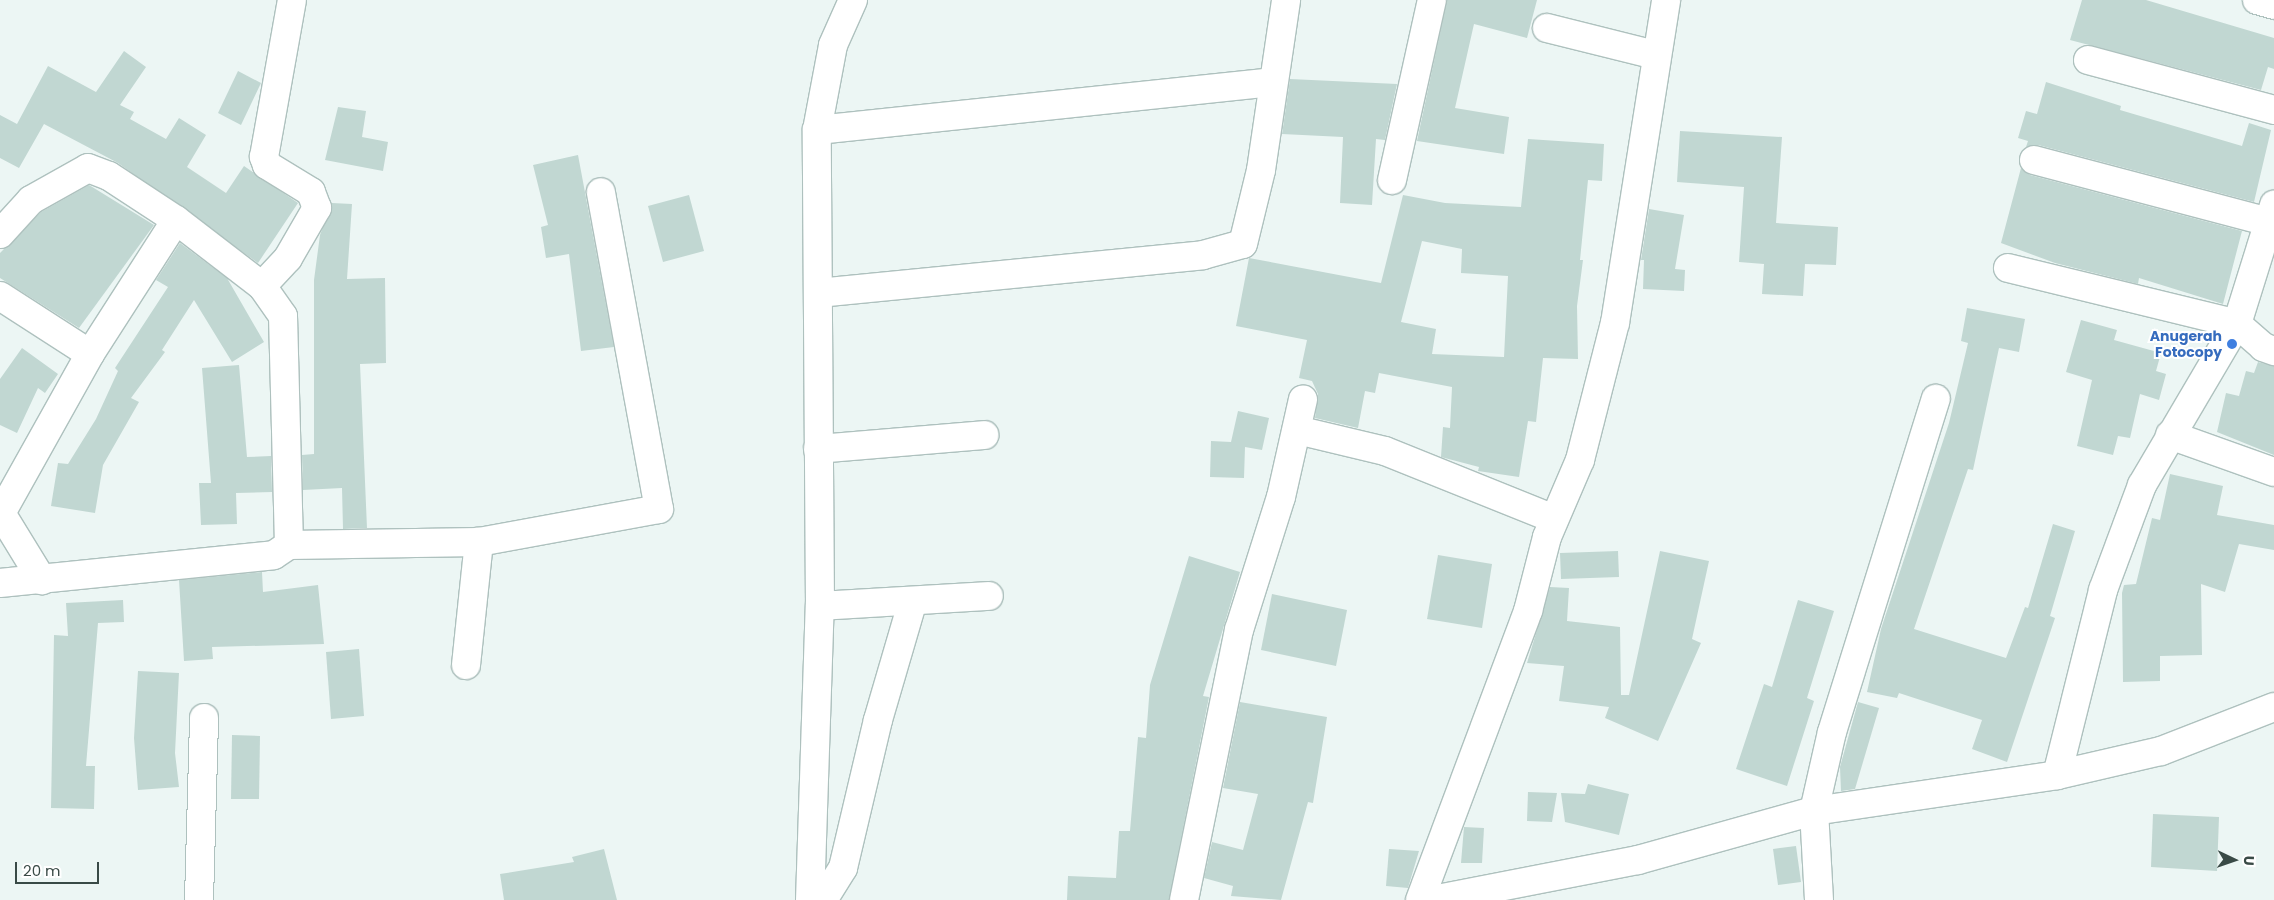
<!DOCTYPE html>
<style>
body{margin:0}
#map{position:relative;width:2274px;height:900px;overflow:hidden;background:#ecf6f4;font-family:Poppins,sans-serif}
div>[style]{position:absolute}
.building>*{inset:0;background:#c1d7d2}
.roads{filter:drop-shadow(1px 0 #aec1be) drop-shadow(-1px 0 #aec1be) drop-shadow(0 1px #aec1be) drop-shadow(0 -1px #aec1be)}
.minor>*{height:28px;margin:-14px;padding:0 14px;transform-origin:14px;border-radius:14px;background:#fff}
.dots>*{width:14px;height:14px;translate:-50% -50%;box-sizing:border-box;border:2px solid #fff;border-radius:50%}
span{translate:-50% -50%;white-space:nowrap;text-align:center;line-height:1.15;-webkit-text-stroke:4px #fff;paint-order:stroke}
.shop-label{font-size:14px;color:#366cbe;font-weight:700}
.right{translate:-100% -50%;text-align:right}
.north{position:absolute;left:2209px;top:835px;width:50px;height:50px;-webkit-text-stroke:4px #fff;paint-order:stroke;rotate:93deg;font-size:14px;font-weight:700;line-height:20px;text-align:center;color:#394a46}
.north::after{content:'';display:block;margin:auto;width:18px;height:22px;background:#394a46;clip-path:polygon(50% 0,100% 100%,50% 72%,0 100%)}
.scale{position:absolute;left:15px;top:862px;width:84px;height:22px;box-sizing:border-box;border:2px solid #394a46;border-top:0;padding-left:6px;font-size:15px;line-height:18px;white-space:nowrap;color:#394a46;-webkit-text-stroke:4px #fff;paint-order:stroke}
</style>
<div id="map">
<div class="building">
<div style="clip-path:polygon(1447px 0,1537px 0,1527px 38px,1474px 24px,1455px 108px,1509px 117px,1504px 154px,1417px 141px)"></div>
<div style="clip-path:polygon(2082px 0,2146px 0,2274px 38px,2274px 69px,2268px 67px,2261px 90px,2070px 40px)"></div>
<div style="clip-path:polygon(124px 51px,146px 67px,120px 105px,134px 112px,130px 119px,166px 139px,179px 118px,206px 135px,187px 167px,226px 193px,244px 166px,298px 203px,258px 263px,118px 163px,44px 124px,19px 168px,0 158px,0 115px,17px 124px,48px 66px,96px 92px)"></div>
<div style="clip-path:polygon(238px 71px,261px 83px,241px 125px,218px 113px)"></div>
<div style="clip-path:polygon(1290px 79px,1397px 84px,1385px 140px,1376px 139px,1372px 205px,1340px 203px,1343px 137px,1282px 134px)"></div>
<div style="clip-path:polygon(2046px 82px,2121px 106px,2120px 110px,2242px 146px,2249px 123px,2271px 130px,2254px 202px,2038px 145px,2026px 147px,2028px 141px,2018px 138px,2026px 111px,2037px 114px)"></div>
<div style="clip-path:polygon(338px 107px,366px 111px,362px 137px,388px 142px,383px 171px,325px 160px)"></div>
<div style="clip-path:polygon(1680px 131px,1782px 137px,1776px 223px,1838px 227px,1836px 265px,1805px 264px,1803px 296px,1762px 294px,1764px 264px,1739px 262px,1744px 187px,1677px 182px)"></div>
<div style="clip-path:polygon(evenodd,1528px 139px,1604px 144px,1602px 181px,1588px 180px,1580px 260px,1583px 260px,1577px 306px,1578px 359px,1543px 358px,1536px 422px,1528px 421px,1519px 477px,1478px 471px,1479px 467px,1441px 457px,1443px 427px,1450px 428px,1452px 387px,1379px 373px,1375px 393px,1365px 391px,1358px 428px,1315px 418px,1318px 394px,1312px 381px,1299px 378px,1307px 340px,1236px 326px,1249px 258px,1381px 283px,1403px 195px,1445px 203px,1521px 207px,1528px 139px,1422px 241px,1462px 249px,1461px 273px,1508px 276px,1504px 357px,1432px 354px,1436px 329px,1401px 322px,1422px 241px)"></div>
<div style="clip-path:polygon(578px 155px,614px 347px,581px 351px,569px 254px,546px 258px,541px 227px,548px 225px,533px 165px)"></div>
<div style="clip-path:polygon(2021px 168px,2030px 175px,2242px 231px,2223px 304px,2139px 278px,2138px 284px,2055px 263px,2001px 243px)"></div>
<div style="clip-path:polygon(89px 185px,154px 225px,79px 328px,0 278px,0 253px,41px 212px)"></div>
<div style="clip-path:polygon(689px 195px,704px 251px,663px 262px,648px 206px)"></div>
<div style="clip-path:polygon(332px 203px,352px 204px,347px 279px,385px 278px,386px 363px,360px 364px,367px 528px,343px 529px,342px 488px,303px 490px,302px 455px,314px 454px,314px 280px,320px 235px)"></div>
<div style="clip-path:polygon(1649px 209px,1684px 215px,1675px 269px,1685px 270px,1684px 291px,1643px 289px,1644px 260px,1641px 260px)"></div>
<div style="clip-path:polygon(180px 243px,227px 278px,264px 342px,232px 362px,194px 300px,162px 350px,165px 352px,131px 398px,139px 402px,103px 465px,95px 513px,51px 506px,58px 463px,68px 464px,96px 419px,118px 371px,115px 368px,168px 287px,156px 280px)"></div>
<div style="clip-path:polygon(1967px 308px,2025px 319px,2019px 352px,1999px 348px,1973px 470px,1968px 469px,1914px 629px,2006px 658px,2025px 607px,2028px 608px,2053px 524px,2075px 531px,2050px 616px,2055px 618px,2007px 762px,1972px 749px,1982px 720px,1899px 693px,1897px 698px,1867px 692px,1881px 629px,1949px 423px,1968px 343px,1961px 341px)"></div>
<div style="clip-path:polygon(2081px 320px,2117px 330px,2114px 340px,2161px 353px,2156px 371px,2166px 374px,2159px 400px,2140px 394px,2130px 438px,2118px 436px,2113px 455px,2077px 446px,2092px 380px,2066px 372px)"></div>
<div style="clip-path:polygon(22px 348px,58px 374px,45px 393px,38px 388px,17px 433px,0 425px,0 379px)"></div>
<div style="clip-path:polygon(2258px 362px,2274px 366px,2274px 455px,2217px 432px,2226px 393px,2239px 396px,2246px 371px,2254px 373px)"></div>
<div style="clip-path:polygon(239px 365px,247px 457px,271px 456px,272px 492px,236px 493px,237px 524px,201px 525px,199px 483px,211px 483px,202px 368px)"></div>
<div style="clip-path:polygon(1238px 411px,1269px 418px,1262px 450px,1245px 447px,1244px 478px,1210px 477px,1211px 441px,1231px 442px)"></div>
<div style="clip-path:polygon(2170px 474px,2223px 486px,2217px 515px,2274px 525px,2274px 550px,2239px 544px,2225px 592px,2201px 584px,2202px 655px,2160px 656px,2160px 681px,2123px 682px,2122px 593px,2124px 585px,2136px 584px,2152px 518px,2160px 520px)"></div>
<div style="clip-path:polygon(1618px 551px,1619px 577px,1561px 579px,1560px 553px)"></div>
<div style="clip-path:polygon(1660px 551px,1709px 561px,1692px 639px,1701px 643px,1658px 741px,1605px 718px,1609px 707px,1559px 701px,1564px 666px,1527px 663px,1550px 587px,1569px 588px,1567px 621px,1620px 627px,1621px 695px,1629px 695px)"></div>
<div style="clip-path:polygon(1438px 555px,1492px 564px,1482px 628px,1427px 619px)"></div>
<div style="clip-path:polygon(1189px 556px,1240px 572px,1203px 696px,1209px 697px,1169px 900px,1067px 900px,1068px 876px,1116px 878px,1119px 831px,1130px 831px,1138px 737px,1146px 738px,1150px 685px)"></div>
<div style="clip-path:polygon(262px 572px,263px 592px,318px 585px,324px 644px,212px 647px,213px 659px,184px 661px,179px 580px)"></div>
<div style="clip-path:polygon(1272px 594px,1347px 610px,1336px 666px,1261px 650px)"></div>
<div style="clip-path:polygon(123px 600px,124px 622px,98px 623px,86px 766px,95px 766px,94px 809px,51px 808px,54px 635px,68px 636px,66px 603px)"></div>
<div style="clip-path:polygon(1798px 600px,1834px 611px,1807px 698px,1814px 701px,1787px 786px,1736px 769px,1764px 684px,1772px 687px)"></div>
<div style="clip-path:polygon(359px 649px,364px 716px,331px 719px,326px 652px)"></div>
<div style="clip-path:polygon(138px 671px,179px 673px,175px 753px,179px 787px,138px 790px,134px 738px)"></div>
<div style="clip-path:polygon(1240px 702px,1327px 717px,1313px 803px,1308px 802px,1281px 900px,1231px 896px,1233px 886px,1204px 878px,1212px 842px,1243px 850px,1258px 794px,1223px 788px)"></div>
<div style="clip-path:polygon(1858px 702px,1879px 708px,1855px 789px,1841px 791px,1840px 767px)"></div>
<div style="clip-path:polygon(232px 735px,260px 736px,259px 799px,231px 799px)"></div>
<div style="clip-path:polygon(1588px 784px,1629px 794px,1619px 835px,1565px 822px,1561px 793px,1585px 794px)"></div>
<div style="clip-path:polygon(1528px 792px,1557px 793px,1552px 822px,1527px 821px)"></div>
<div style="clip-path:polygon(2153px 814px,2219px 817px,2217px 871px,2151px 867px)"></div>
<div style="clip-path:polygon(1464px 827px,1484px 828px,1482px 863px,1461px 863px)"></div>
<div style="clip-path:polygon(1796px 846px,1801px 882px,1778px 885px,1773px 849px)"></div>
<div style="clip-path:polygon(604px 849px,617px 900px,504px 900px,500px 874px,574px 862px,572px 857px)"></div>
<div style="clip-path:polygon(1389px 849px,1419px 851px,1408px 888px,1386px 886px)"></div>
</div>
<div class="roads">
<div class="minor">
<div style="left:2257px;top:0;width:18px;rotate:16deg"></div>
<div style="left:1547px;top:28px;width:111px;rotate:14deg"></div>
<div style="left:2088px;top:60px;width:193px;rotate:15deg"></div>
<div style="left:817px;top:130px;width:458px;rotate:-6deg"></div>
<div style="left:2034px;top:160px;width:243px;rotate:14.8deg"></div>
<div style="left:1392px;top:180px;width:184px;rotate:-77.5deg"></div>
<div style="left:0;top:234px;width:46px;rotate:-47.6deg"></div>
<div style="left:31px;top:200px;width:65px;rotate:-29.3deg"></div>
<div style="left:88px;top:168px;width:22px;rotate:21deg"></div>
<div style="left:109px;top:176px;width:80px;rotate:33.3deg"></div>
<div style="left:176px;top:220px;width:159px;rotate:122.7deg"></div>
<div style="left:90px;top:354px;width:184px;rotate:119.2deg"></div>
<div style="left:2008px;top:268px;width:236px;rotate:13.7deg"></div>
<div style="left:2237px;top:324px;width:35px;rotate:41deg"></div>
<div style="left:2263px;top:347px;width:12px;rotate:20deg"></div>
<div style="left:262px;top:286px;width:38px;rotate:-47deg"></div>
<div style="left:288px;top:258px;width:58px;rotate:-59.9deg"></div>
<div style="left:317px;top:208px;width:17px;rotate:-111deg"></div>
<div style="left:311px;top:192px;width:52px;rotate:-148.5deg"></div>
<div style="left:267px;top:165px;width:9px;rotate:-111deg"></div>
<div style="left:264px;top:157px;width:159px;rotate:-79.9deg"></div>
<div style="left:818px;top:293px;width:387px;rotate:-5.6deg"></div>
<div style="left:1203px;top:255px;width:41px;rotate:-15.4deg"></div>
<div style="left:1243px;top:244px;width:76px;rotate:-76.3deg"></div>
<div style="left:1261px;top:170px;width:172px;rotate:-81.6deg"></div>
<div style="left:0;top:296px;width:107px;rotate:32.8deg"></div>
<div style="left:1297px;top:430px;width:90px;rotate:13.4deg"></div>
<div style="left:1385px;top:451px;width:182px;rotate:21.9deg"></div>
<div style="left:2170px;top:435px;width:110px;rotate:19.6deg"></div>
<div style="left:818px;top:449px;width:167px;rotate:-4.8deg"></div>
<div style="left:1px;top:513px;width:79px;rotate:58.5deg"></div>
<div style="left:289px;top:545px;width:190px;rotate:-0.9deg"></div>
<div style="left:479px;top:542px;width:183px;rotate:-10.4deg"></div>
<div style="left:659px;top:509px;width:322px;rotate:-100.4deg"></div>
<div style="left:0;top:583px;width:275px;rotate:-5.8deg"></div>
<div style="left:274px;top:555px;width:18px;rotate:-34deg"></div>
<div style="left:289px;top:545px;width:229px;rotate:-91.5deg"></div>
<div style="left:283px;top:316px;width:37px;rotate:-125deg"></div>
<div style="left:262px;top:286px;width:108px;rotate:-142.5deg"></div>
<div style="left:820px;top:606px;width:169px;rotate:-3.4deg"></div>
<div style="left:466px;top:665px;width:124px;rotate:-84deg"></div>
<div style="left:2057px;top:775px;width:191px;rotate:-76deg"></div>
<div style="left:2103px;top:590px;width:112px;rotate:-69.6deg"></div>
<div style="left:2142px;top:485px;width:187px;rotate:-59.5deg"></div>
<div style="left:2237px;top:324px;width:125px;rotate:-72.7deg"></div>
<div style="left:199px;top:900px;width:182px;rotate:-88.4deg"></div>
<div style="left:810px;top:900px;width:294px;rotate:-88.1deg"></div>
<div style="left:820px;top:606px;width:476px;rotate:-90.4deg"></div>
<div style="left:817px;top:130px;width:86px;rotate:-79.3deg"></div>
<div style="left:833px;top:45px;width:49px;rotate:-66deg"></div>
<div style="left:823px;top:900px;width:38px;rotate:-58deg"></div>
<div style="left:843px;top:868px;width:152px;rotate:-76.7deg"></div>
<div style="left:878px;top:720px;width:121px;rotate:-73.7deg"></div>
<div style="left:1184px;top:900px;width:276px;rotate:-78.5deg"></div>
<div style="left:1239px;top:630px;width:139px;rotate:-72.5deg"></div>
<div style="left:1281px;top:497px;width:100px;rotate:-77.3deg"></div>
<div style="left:1420px;top:900px;width:309px;rotate:-69.5deg"></div>
<div style="left:1528px;top:611px;width:76px;rotate:-75.6deg"></div>
<div style="left:1547px;top:537px;width:84px;rotate:-66.8deg"></div>
<div style="left:1580px;top:460px;width:141px;rotate:-75.7deg"></div>
<div style="left:1615px;top:323px;width:327px;rotate:-81deg"></div>
<div style="left:1432px;top:900px;width:210px;rotate:-11deg"></div>
<div style="left:1638px;top:860px;width:183px;rotate:-15.6deg"></div>
<div style="left:1814px;top:811px;width:246px;rotate:-8.4deg"></div>
<div style="left:2057px;top:775px;width:107px;rotate:-13deg"></div>
<div style="left:2161px;top:751px;width:121px;rotate:-21.3deg"></div>
<div style="left:1819px;top:900px;width:89px;rotate:-93.2deg"></div>
<div style="left:1814px;top:811px;width:81px;rotate:-77.2deg"></div>
<div style="left:1832px;top:732px;width:349px;rotate:-72.7deg"></div>
</div>
</div>
<div class="dots">
<div style="left:2232px;top:344px;background:#3f7fe0"></div>
</div>
<div class="shop-label">
<span class="right" style="left:2222px;top:344px">Anugerah<br>Fotocopy</span>
</div>
<div class="north">U</div>
<div class="scale">20 m</div>
</div>
